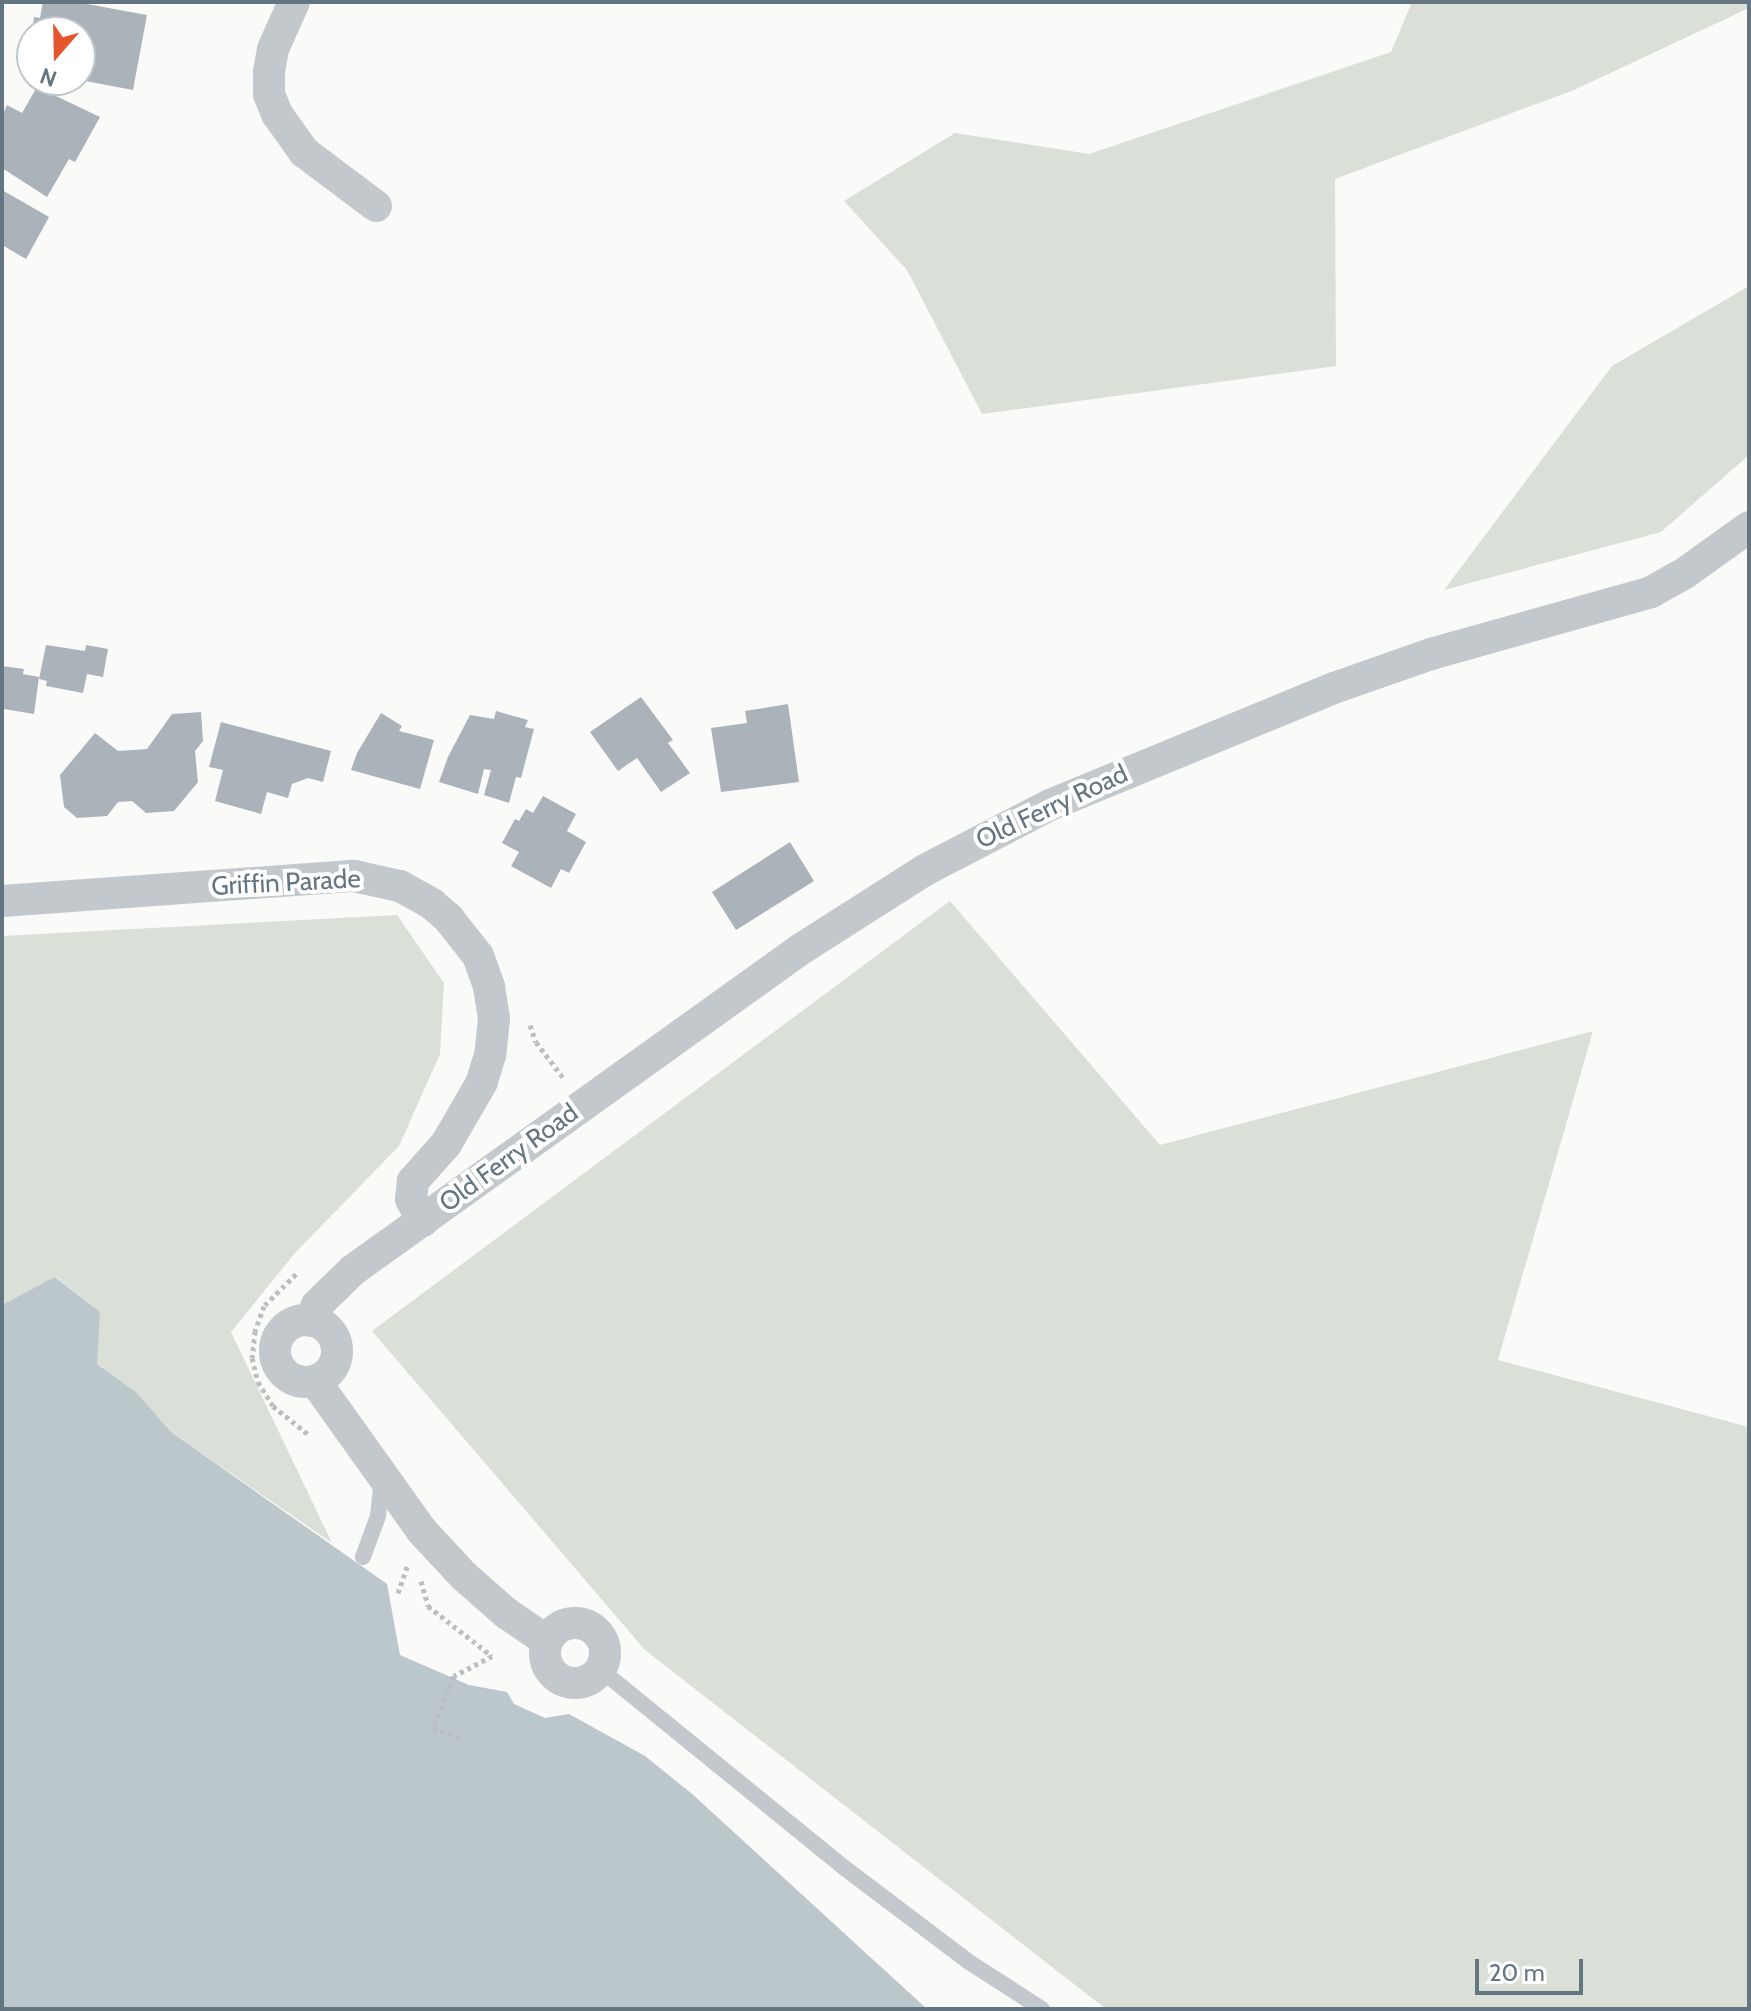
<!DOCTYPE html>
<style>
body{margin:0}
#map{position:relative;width:1751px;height:2011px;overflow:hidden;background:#fafaf8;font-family:Cabin,sans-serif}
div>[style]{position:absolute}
.green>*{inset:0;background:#dadfd7}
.water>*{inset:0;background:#bbc7cb}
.building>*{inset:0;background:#aab3b9}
.path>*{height:5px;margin-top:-2.5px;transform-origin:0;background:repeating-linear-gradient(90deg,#bbbfc2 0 4px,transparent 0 8px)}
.lane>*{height:16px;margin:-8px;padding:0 8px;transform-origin:8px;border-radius:8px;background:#c3c8cc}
.street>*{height:32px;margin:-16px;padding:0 16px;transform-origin:16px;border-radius:16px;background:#c3c8cc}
.street>.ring{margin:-16px;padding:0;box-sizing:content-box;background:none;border:32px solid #c3c8cc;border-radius:50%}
span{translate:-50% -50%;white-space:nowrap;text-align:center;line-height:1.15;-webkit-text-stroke:8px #fff;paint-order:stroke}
.street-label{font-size:26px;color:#657683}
.frame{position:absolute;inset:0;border:4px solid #657683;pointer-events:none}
.north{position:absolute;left:16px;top:16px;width:80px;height:80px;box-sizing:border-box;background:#fff;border:2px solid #c1c8cd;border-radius:50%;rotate:200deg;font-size:22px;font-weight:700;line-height:32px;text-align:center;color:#657683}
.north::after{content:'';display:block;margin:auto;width:28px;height:36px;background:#e4572e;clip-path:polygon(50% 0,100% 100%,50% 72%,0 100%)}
.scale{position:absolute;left:1475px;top:1959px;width:108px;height:36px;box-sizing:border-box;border:4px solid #657683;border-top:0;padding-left:10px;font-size:24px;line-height:28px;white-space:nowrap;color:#657683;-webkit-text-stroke:6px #fff;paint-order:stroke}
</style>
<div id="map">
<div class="green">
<div style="clip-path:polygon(1412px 2px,1749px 2px,1749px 8px,1574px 90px,1335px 179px,1336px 366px,982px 414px,907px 270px,844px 201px,955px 133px,1089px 154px,1391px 52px)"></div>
<div style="clip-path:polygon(1749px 286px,1749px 455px,1661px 532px,1444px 590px,1612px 366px)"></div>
<div style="clip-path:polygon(950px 901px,1160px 1145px,1593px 1031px,1498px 1360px,1749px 1427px,1749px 2009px,1106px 2009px,645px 1650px,372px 1331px)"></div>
<div style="clip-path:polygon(397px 915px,444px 983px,440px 1054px,399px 1146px,295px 1253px,231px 1332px,332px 1543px,171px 1432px,136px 1392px,96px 1363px,100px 1312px,56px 1277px,2px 1305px,2px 936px)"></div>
</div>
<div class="water">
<div style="clip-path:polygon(55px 1277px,100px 1312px,97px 1364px,136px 1392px,171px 1432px,387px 1584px,400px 1655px,469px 1685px,507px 1692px,514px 1704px,545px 1718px,569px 1714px,645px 1756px,691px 1793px,927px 2009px,2px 2009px,2px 1305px)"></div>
</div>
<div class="building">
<div style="clip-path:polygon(43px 2px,76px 2px,147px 15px,133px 90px,80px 80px,80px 32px,32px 32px,34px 17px,40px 18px)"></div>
<div style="clip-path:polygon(37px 87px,100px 117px,75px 162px,69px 159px,47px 197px,2px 168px,2px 116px,7px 105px,22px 113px)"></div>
<div style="clip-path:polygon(2px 190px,49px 217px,26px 259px,2px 245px)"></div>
<div style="clip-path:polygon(46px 645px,85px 651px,86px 645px,108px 649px,103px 677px,87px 674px,83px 693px,46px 686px,47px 681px,39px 679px)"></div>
<div style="clip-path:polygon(2px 666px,24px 669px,23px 674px,39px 677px,34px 714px,4px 709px)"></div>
<div style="clip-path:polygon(641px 697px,673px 740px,668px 743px,690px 773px,661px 792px,637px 758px,618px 771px,590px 732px)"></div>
<div style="clip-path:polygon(788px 704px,799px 782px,721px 792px,711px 728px,747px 723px,745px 711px)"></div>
<div style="clip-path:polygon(496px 711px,528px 720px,525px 727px,534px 729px,521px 778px,516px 777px,509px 803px,484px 795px,491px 770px,484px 769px,478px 794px,439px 782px,448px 757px,470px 715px,494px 719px)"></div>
<div style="clip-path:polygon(201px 712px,203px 741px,195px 751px,198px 782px,174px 811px,146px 813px,132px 801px,118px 802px,107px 816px,77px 818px,64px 807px,60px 775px,95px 733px,118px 751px,147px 749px,172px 714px)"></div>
<div style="clip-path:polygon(381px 713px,402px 726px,399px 731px,434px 740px,420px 789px,351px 770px,357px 753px)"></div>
<div style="clip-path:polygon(221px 722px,331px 751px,323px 782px,308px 778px,292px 784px,288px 798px,267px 792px,261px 814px,215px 801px,223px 770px,209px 767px)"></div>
<div style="clip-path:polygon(543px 796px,576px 814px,567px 831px,586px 842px,569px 873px,561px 869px,551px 888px,511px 866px,519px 852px,502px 843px,515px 819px,519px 821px,526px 809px,533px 813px)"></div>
<div style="clip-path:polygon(790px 842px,814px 881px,736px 930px,712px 892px)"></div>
</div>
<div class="path">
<div style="left:530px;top:1025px;width:18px;rotate:71deg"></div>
<div style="left:536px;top:1042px;width:48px;rotate:52.7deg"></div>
<div style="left:296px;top:1274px;width:45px;rotate:135deg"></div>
<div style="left:264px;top:1306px;width:27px;rotate:110deg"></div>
<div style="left:255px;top:1331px;width:27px;rotate:96deg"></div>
<div style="left:252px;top:1358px;width:25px;rotate:76deg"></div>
<div style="left:258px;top:1382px;width:28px;rotate:58deg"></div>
<div style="left:273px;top:1406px;width:45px;rotate:38.7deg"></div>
<div style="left:421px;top:1581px;width:26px;rotate:74deg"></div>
<div style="left:428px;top:1606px;width:81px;rotate:38deg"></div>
<div style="left:492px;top:1656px;width:43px;rotate:152.2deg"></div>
<div style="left:454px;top:1676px;width:56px;rotate:112deg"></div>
<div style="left:433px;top:1728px;width:32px;rotate:22deg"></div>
<div style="left:398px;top:1593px;width:31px;rotate:-71deg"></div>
</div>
<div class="lane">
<div style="left:363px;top:1557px;width:44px;rotate:-69.9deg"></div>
<div style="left:378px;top:1516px;width:36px;rotate:-84deg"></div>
<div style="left:601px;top:1670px;width:316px;rotate:39.1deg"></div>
<div style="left:846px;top:1869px;width:154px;rotate:37.1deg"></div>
<div style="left:969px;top:1962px;width:87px;rotate:32.8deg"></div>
</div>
<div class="street">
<div style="left:294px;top:2px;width:51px;rotate:114.1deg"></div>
<div style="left:273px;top:49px;width:22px;rotate:100deg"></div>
<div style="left:269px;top:71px;width:23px;rotate:90deg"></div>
<div style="left:269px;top:94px;width:22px;rotate:68deg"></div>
<div style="left:277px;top:114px;width:47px;rotate:54.6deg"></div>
<div style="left:304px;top:152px;width:90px;rotate:36.9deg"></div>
<div style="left:2px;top:901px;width:353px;rotate:-4.1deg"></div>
<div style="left:354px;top:876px;width:47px;rotate:12.3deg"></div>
<div style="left:400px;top:886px;width:37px;rotate:29deg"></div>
<div style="left:432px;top:904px;width:23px;rotate:41deg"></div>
<div style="left:449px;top:919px;width:47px;rotate:51.9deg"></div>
<div style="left:478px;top:956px;width:33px;rotate:70deg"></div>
<div style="left:489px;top:987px;width:32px;rotate:81deg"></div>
<div style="left:494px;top:1019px;width:36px;rotate:96deg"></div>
<div style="left:490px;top:1055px;width:28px;rotate:107deg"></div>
<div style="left:482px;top:1082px;width:72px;rotate:120.1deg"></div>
<div style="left:446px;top:1144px;width:50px;rotate:131.7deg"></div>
<div style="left:413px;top:1181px;width:18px;rotate:96deg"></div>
<div style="left:411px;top:1199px;width:25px;rotate:63deg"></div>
<div class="ring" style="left:275px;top:1320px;width:30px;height:30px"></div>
<div style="left:310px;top:1321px;width:17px;rotate:-66deg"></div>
<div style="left:317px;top:1305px;width:50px;rotate:-44.2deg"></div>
<div style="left:353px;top:1270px;width:551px;rotate:-35.62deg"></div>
<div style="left:801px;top:949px;width:147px;rotate:-32.5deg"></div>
<div style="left:925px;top:870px;width:141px;rotate:-27.5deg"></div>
<div style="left:1050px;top:805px;width:307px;rotate:-22.4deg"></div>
<div style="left:1334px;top:688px;width:103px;rotate:-19.3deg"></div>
<div style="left:1431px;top:654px;width:229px;rotate:-15.7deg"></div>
<div style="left:1651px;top:592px;width:39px;rotate:-29deg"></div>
<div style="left:1685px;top:573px;width:79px;rotate:-35.7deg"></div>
<div style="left:315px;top:1381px;width:184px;rotate:54.5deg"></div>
<div style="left:422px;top:1531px;width:62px;rotate:47deg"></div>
<div style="left:464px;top:1576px;width:56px;rotate:41.4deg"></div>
<div style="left:506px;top:1613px;width:50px;rotate:34.3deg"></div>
<div class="ring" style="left:545px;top:1623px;width:28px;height:28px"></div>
</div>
<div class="street-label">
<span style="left:1052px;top:807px;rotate:-25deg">Old Ferry Road</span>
<span style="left:286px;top:883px;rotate:-3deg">Griffin Parade</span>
<span style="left:509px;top:1158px;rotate:-36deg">Old Ferry Road</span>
</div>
<div class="frame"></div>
<div class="north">N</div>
<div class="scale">20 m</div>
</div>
